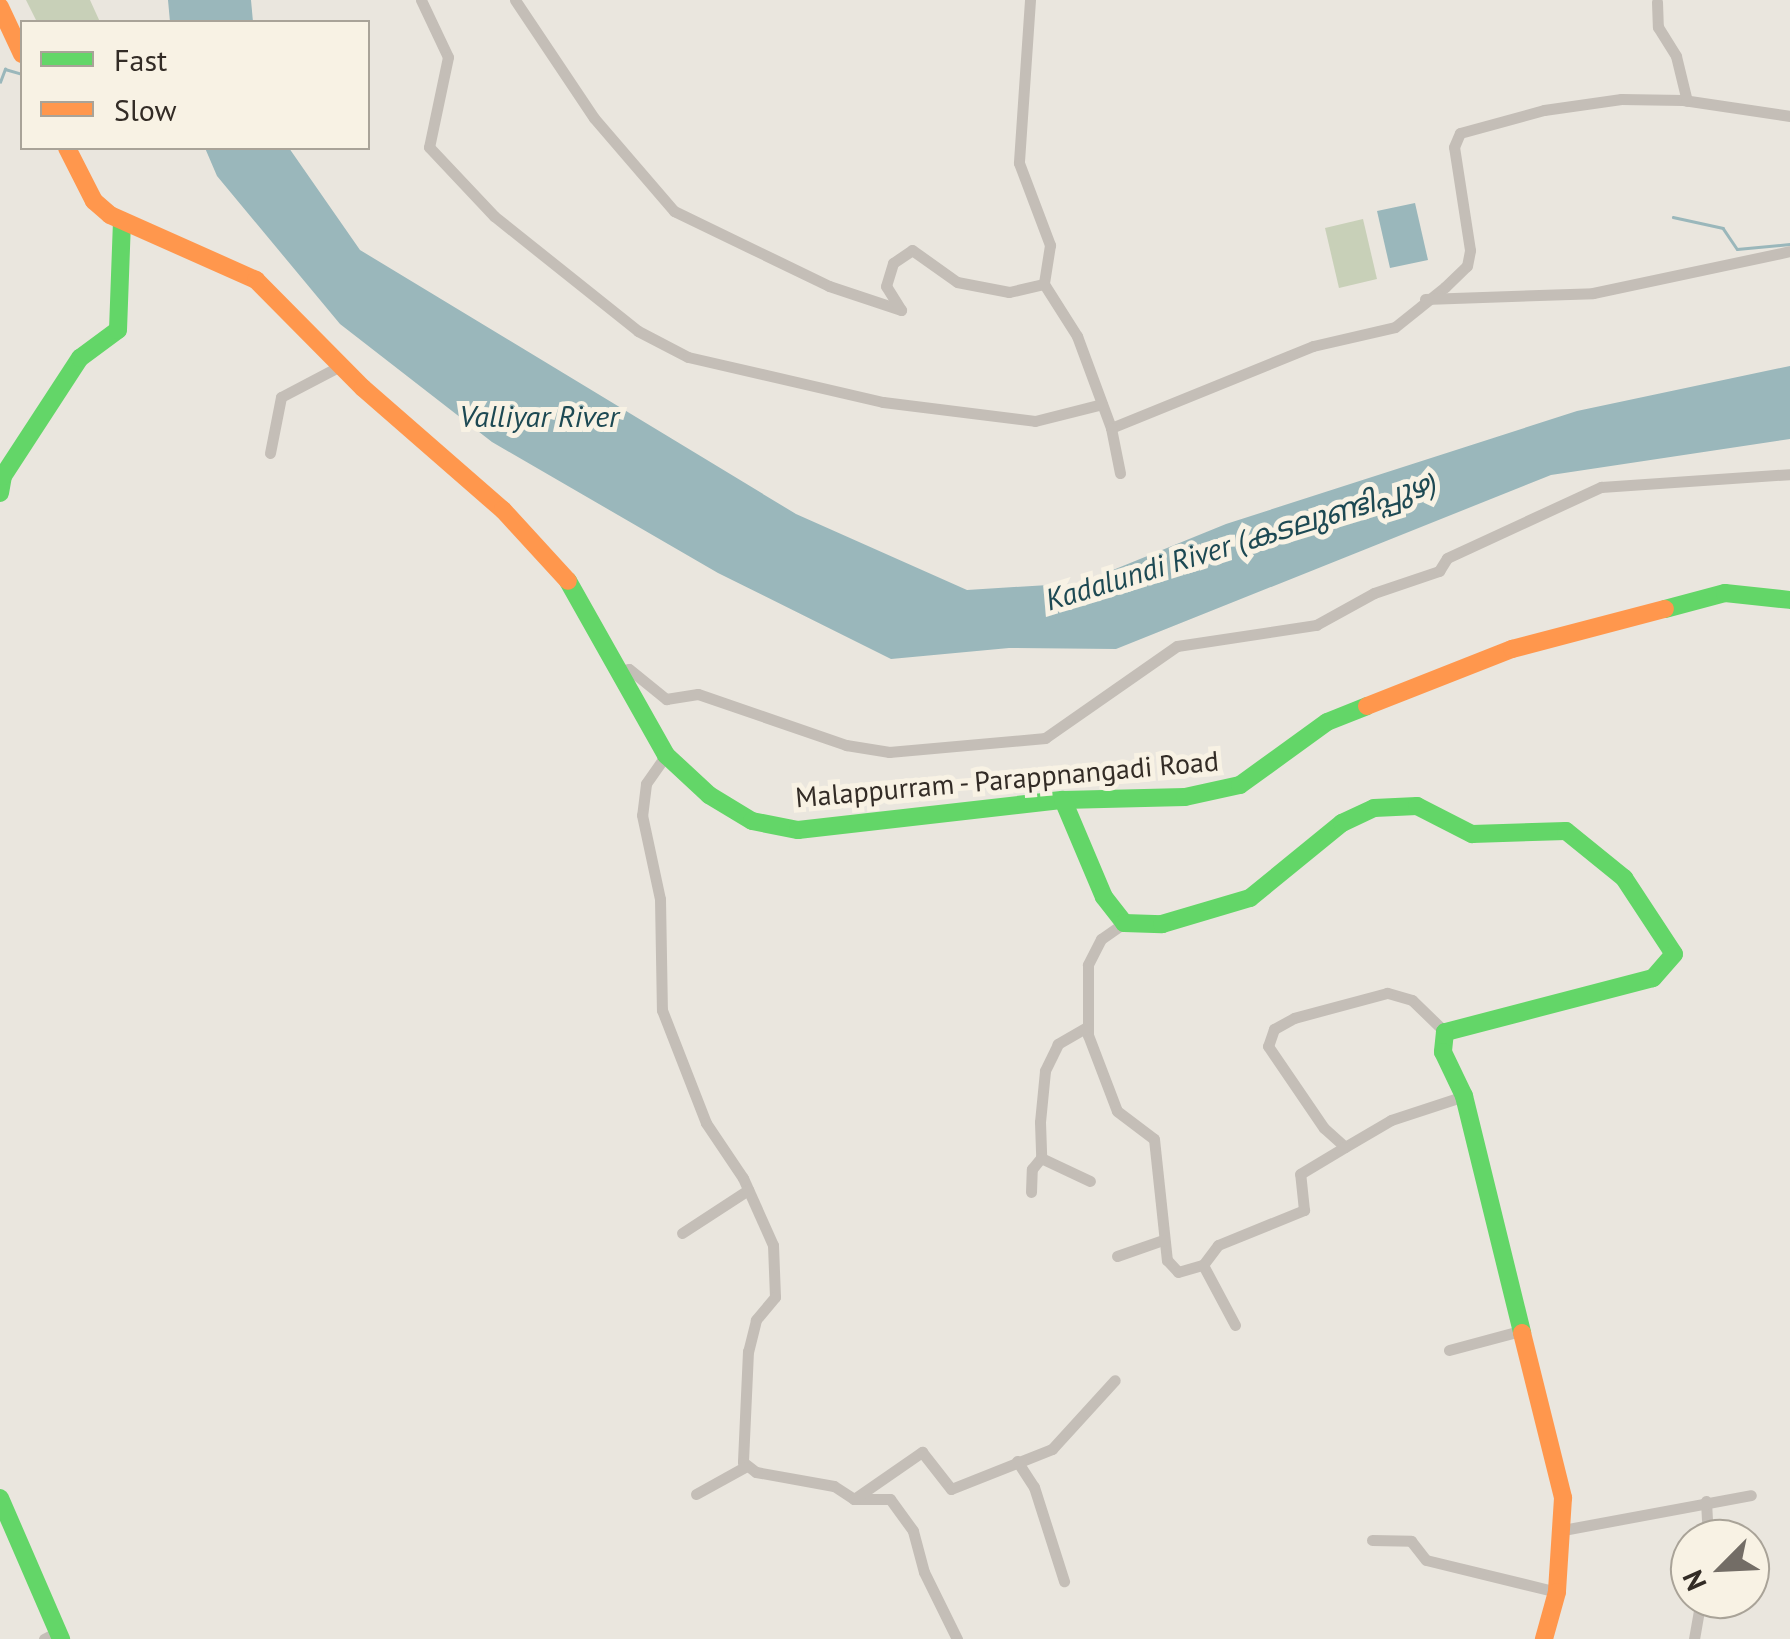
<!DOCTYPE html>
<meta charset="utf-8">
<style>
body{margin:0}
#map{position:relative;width:1790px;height:1639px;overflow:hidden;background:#eae6de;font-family:"PT Sans","Noto Sans Malayalam",sans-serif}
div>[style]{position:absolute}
.green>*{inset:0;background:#c8d0b8}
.water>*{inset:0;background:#9ab7bb}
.stream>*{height:2.5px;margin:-1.25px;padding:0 1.25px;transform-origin:1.25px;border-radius:1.25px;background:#9ab7bb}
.street>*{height:11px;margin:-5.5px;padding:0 5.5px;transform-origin:5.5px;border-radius:5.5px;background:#c4beb7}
.fast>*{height:18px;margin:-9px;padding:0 9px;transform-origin:9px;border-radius:9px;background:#63d668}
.slow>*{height:18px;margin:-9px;padding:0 9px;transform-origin:9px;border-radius:9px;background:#ff974d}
span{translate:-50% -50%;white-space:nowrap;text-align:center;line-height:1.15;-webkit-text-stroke:10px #f8f2e4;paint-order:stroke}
.street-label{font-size:28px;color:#332c26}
.water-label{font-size:30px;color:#1d4953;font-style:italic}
.legend{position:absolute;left:20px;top:20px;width:350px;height:130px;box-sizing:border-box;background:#f8f2e4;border:2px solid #a9a398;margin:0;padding:12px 18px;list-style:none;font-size:30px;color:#332c26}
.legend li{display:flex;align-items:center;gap:20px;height:50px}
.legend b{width:50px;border:2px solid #a9a398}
.north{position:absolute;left:1670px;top:1519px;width:100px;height:100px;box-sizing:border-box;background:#f8f2e4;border:2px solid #a9a398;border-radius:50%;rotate:246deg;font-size:28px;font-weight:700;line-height:40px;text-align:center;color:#332c26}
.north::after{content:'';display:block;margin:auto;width:35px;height:45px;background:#736d66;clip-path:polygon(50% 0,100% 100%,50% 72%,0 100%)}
</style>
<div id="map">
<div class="green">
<div style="clip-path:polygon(26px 0,90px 0,100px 22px,37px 22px)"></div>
<div style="clip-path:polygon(1363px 219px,1377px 279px,1339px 288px,1325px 228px)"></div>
</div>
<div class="water">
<div style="clip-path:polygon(168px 0,251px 0,253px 22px,170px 22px)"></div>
<div style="clip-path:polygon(205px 148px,289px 148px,360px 250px,796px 514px,967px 590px,1081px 583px,1226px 524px,1577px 411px,1790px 366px,1790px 439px,1551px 475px,1116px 649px,1009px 648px,891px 659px,718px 573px,492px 442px,340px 324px,217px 176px)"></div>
<div style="clip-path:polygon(1415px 203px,1428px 260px,1390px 268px,1377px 211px)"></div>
</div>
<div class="stream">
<div style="left:0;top:82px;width:14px;rotate:-69deg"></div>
<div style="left:5px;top:69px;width:18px;rotate:16deg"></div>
<div style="left:1673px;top:217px;width:51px;rotate:12.4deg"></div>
<div style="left:1723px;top:228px;width:25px;rotate:56deg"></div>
<div style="left:1737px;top:249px;width:53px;rotate:-5.4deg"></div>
</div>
<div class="street">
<div style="left:421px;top:0;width:63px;rotate:64.7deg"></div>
<div style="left:448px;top:57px;width:92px;rotate:101.9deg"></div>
<div style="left:429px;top:147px;width:95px;rotate:46.7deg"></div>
<div style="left:494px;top:216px;width:184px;rotate:38.6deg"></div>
<div style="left:638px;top:331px;width:56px;rotate:27.5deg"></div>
<div style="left:688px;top:357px;width:200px;rotate:13deg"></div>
<div style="left:883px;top:402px;width:153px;rotate:7.1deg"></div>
<div style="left:1035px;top:421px;width:69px;rotate:-14.2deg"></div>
<div style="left:515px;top:0;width:142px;rotate:56.2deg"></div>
<div style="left:594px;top:118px;width:123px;rotate:49.3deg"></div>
<div style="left:674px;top:211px;width:172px;rotate:25.8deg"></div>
<div style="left:829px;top:286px;width:76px;rotate:18.4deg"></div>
<div style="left:1030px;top:0;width:163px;rotate:93.9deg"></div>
<div style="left:1019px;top:163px;width:88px;rotate:69.3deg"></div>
<div style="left:1050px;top:245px;width:39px;rotate:99deg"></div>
<div style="left:1044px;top:284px;width:62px;rotate:57.6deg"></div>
<div style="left:1077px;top:336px;width:98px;rotate:69.7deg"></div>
<div style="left:1111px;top:428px;width:218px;rotate:-22.1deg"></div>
<div style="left:1313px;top:346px;width:84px;rotate:-13deg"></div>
<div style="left:1395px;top:327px;width:64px;rotate:-38.7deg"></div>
<div style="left:1445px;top:287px;width:30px;rotate:-44deg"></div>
<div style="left:1467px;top:266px;width:16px;rotate:-79deg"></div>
<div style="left:1470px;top:250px;width:104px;rotate:-98.8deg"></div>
<div style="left:1454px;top:147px;width:15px;rotate:-67deg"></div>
<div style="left:1460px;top:133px;width:87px;rotate:-15.3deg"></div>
<div style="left:1544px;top:110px;width:78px;rotate:-8.1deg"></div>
<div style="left:1621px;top:99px;width:62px;rotate:0.9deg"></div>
<div style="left:1683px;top:100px;width:108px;rotate:8.5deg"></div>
<div style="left:1657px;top:2px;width:25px;rotate:88deg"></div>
<div style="left:1658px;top:27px;width:34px;rotate:58deg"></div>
<div style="left:1676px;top:56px;width:46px;rotate:76.3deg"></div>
<div style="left:1425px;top:299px;width:168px;rotate:-2deg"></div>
<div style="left:1593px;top:293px;width:201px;rotate:-12deg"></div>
<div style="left:901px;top:310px;width:28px;rotate:-122deg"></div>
<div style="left:886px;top:286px;width:24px;rotate:-73deg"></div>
<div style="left:893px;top:263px;width:23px;rotate:-34deg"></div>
<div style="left:912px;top:250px;width:55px;rotate:35.4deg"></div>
<div style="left:957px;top:282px;width:53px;rotate:10.9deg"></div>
<div style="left:1009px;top:292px;width:36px;rotate:-13deg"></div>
<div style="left:1111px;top:428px;width:46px;rotate:78.7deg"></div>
<div style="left:270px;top:453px;width:57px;rotate:-78.9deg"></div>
<div style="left:281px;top:397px;width:67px;rotate:-27.7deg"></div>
<div style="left:617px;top:671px;width:12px;rotate:-9deg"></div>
<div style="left:629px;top:669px;width:48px;rotate:39deg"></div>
<div style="left:666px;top:699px;width:32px;rotate:-9deg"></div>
<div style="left:698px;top:694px;width:157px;rotate:19deg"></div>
<div style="left:846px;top:745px;width:44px;rotate:9.2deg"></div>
<div style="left:889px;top:752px;width:157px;rotate:-5.1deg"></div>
<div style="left:1045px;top:738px;width:161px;rotate:-34.9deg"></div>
<div style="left:1177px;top:646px;width:141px;rotate:-8.6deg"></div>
<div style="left:1316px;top:625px;width:66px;rotate:-28.9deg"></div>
<div style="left:1374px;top:593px;width:69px;rotate:-18.7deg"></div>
<div style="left:1439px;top:571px;width:15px;rotate:-58deg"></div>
<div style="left:1447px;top:558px;width:170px;rotate:-24.8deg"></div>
<div style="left:1601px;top:487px;width:189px;rotate:-3.9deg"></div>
<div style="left:666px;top:755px;width:35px;rotate:125deg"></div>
<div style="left:646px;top:784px;width:31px;rotate:97deg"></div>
<div style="left:642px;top:815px;width:86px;rotate:77.9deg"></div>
<div style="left:660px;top:899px;width:111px;rotate:89deg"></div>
<div style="left:662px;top:1010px;width:121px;rotate:68.7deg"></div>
<div style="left:706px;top:1123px;width:66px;rotate:56.1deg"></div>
<div style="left:743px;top:1178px;width:73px;rotate:65.9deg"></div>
<div style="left:773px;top:1245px;width:52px;rotate:87.8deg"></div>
<div style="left:775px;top:1297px;width:30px;rotate:130deg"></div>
<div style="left:756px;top:1320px;width:32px;rotate:104deg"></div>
<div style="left:748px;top:1351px;width:111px;rotate:92.6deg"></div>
<div style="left:743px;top:1462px;width:16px;rotate:38deg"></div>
<div style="left:756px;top:1472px;width:79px;rotate:10.2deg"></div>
<div style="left:834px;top:1486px;width:24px;rotate:33deg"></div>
<div style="left:854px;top:1499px;width:36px"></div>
<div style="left:890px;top:1499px;width:39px;rotate:54deg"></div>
<div style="left:913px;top:1531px;width:42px;rotate:75deg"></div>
<div style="left:924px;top:1572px;width:75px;rotate:63.8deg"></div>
<div style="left:1124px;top:923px;width:28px;rotate:145deg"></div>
<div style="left:1101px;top:939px;width:29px;rotate:117deg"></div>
<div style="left:1088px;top:965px;width:70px;rotate:90deg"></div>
<div style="left:1088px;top:1035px;width:81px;rotate:69.1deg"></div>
<div style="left:1117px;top:1111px;width:46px;rotate:37.1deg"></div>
<div style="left:1154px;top:1139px;width:122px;rotate:83.9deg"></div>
<div style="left:1167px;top:1260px;width:16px;rotate:47deg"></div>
<div style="left:1178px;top:1272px;width:26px;rotate:-16deg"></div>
<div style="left:1203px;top:1265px;width:68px;rotate:61.9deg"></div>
<div style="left:1087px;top:1027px;width:34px;rotate:150deg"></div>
<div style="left:1058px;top:1044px;width:30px;rotate:116deg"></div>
<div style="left:1045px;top:1071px;width:51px;rotate:95.6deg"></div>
<div style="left:1040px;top:1122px;width:36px;rotate:88deg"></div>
<div style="left:1041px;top:1158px;width:54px;rotate:25.1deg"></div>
<div style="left:1445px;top:1032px;width:46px;rotate:-135.9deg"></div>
<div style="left:1412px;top:1000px;width:26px;rotate:-164deg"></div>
<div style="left:1387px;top:993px;width:96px;rotate:165deg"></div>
<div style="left:1294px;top:1018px;width:23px;rotate:151deg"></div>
<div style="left:1274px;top:1029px;width:18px;rotate:109deg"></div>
<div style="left:1268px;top:1046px;width:99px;rotate:55.7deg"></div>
<div style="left:1324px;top:1128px;width:28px;rotate:42deg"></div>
<div style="left:1345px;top:1147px;width:53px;rotate:-30.4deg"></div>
<div style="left:1391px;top:1120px;width:77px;rotate:-18.2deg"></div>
<div style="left:1031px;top:1192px;width:23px;rotate:-88deg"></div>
<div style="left:1032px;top:1169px;width:14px;rotate:-51deg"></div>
<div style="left:682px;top:1233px;width:79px;rotate:-33.1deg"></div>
<div style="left:1117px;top:1256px;width:49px;rotate:-19.2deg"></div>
<div style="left:1203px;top:1265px;width:25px;rotate:-53deg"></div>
<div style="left:1218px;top:1245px;width:93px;rotate:-22.1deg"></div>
<div style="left:1304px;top:1210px;width:36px;rotate:-96deg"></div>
<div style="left:1300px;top:1174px;width:52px;rotate:-31deg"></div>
<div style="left:1449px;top:1350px;width:73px;rotate:-15deg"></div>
<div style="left:1017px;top:1461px;width:31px;rotate:57deg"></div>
<div style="left:1034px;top:1487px;width:99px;rotate:72.3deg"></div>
<div style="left:696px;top:1494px;width:56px;rotate:-28.9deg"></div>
<div style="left:854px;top:1499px;width:83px;rotate:-34.7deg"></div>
<div style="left:922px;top:1452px;width:47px;rotate:51.9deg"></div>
<div style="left:951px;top:1489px;width:109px;rotate:-21.6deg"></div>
<div style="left:1052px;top:1449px;width:93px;rotate:-47.6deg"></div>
<div style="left:1706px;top:1501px;width:38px;rotate:87deg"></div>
<div style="left:1563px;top:1530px;width:191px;rotate:-10.5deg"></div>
<div style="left:1372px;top:1540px;width:39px;rotate:1deg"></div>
<div style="left:1411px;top:1541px;width:24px;rotate:52deg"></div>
<div style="left:1426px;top:1560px;width:135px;rotate:13.7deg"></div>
<div style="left:44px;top:1639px;width:16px;rotate:-27deg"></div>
<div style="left:1694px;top:1639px;width:41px;rotate:-80.1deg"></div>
</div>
<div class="fast">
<div style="left:0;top:493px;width:17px;rotate:-80deg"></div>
<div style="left:3px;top:476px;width:141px;rotate:-56.9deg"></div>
<div style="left:80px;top:358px;width:47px;rotate:-36.4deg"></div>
<div style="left:118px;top:330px;width:109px;rotate:-87.9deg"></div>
<div style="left:568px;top:581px;width:200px;rotate:60.6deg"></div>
<div style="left:666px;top:755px;width:59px;rotate:42.9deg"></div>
<div style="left:709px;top:795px;width:50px;rotate:31.2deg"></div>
<div style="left:752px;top:821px;width:47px;rotate:11.1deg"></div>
<div style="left:798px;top:830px;width:267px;rotate:-6.5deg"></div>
<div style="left:1063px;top:800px;width:122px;rotate:-1.4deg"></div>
<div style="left:1185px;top:797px;width:56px;rotate:-12.3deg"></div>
<div style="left:1240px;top:785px;width:107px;rotate:-35.9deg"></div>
<div style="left:1327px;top:722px;width:43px;rotate:-21.8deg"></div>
<div style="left:1665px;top:609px;width:62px;rotate:-14.9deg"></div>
<div style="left:1725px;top:593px;width:65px;rotate:6.1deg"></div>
<div style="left:1063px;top:800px;width:105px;rotate:67.1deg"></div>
<div style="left:1104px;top:897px;width:33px;rotate:52deg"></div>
<div style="left:1124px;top:923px;width:38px;rotate:2deg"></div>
<div style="left:1162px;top:924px;width:92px;rotate:-16.5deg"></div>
<div style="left:1250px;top:898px;width:119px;rotate:-39.2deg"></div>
<div style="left:1342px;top:823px;width:35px;rotate:-25deg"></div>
<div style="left:1374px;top:808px;width:43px;rotate:-2.7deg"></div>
<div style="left:1417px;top:806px;width:62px;rotate:27deg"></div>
<div style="left:1472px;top:834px;width:94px;rotate:-1.8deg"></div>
<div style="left:1566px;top:831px;width:75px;rotate:39deg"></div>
<div style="left:1624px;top:878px;width:91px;rotate:56.7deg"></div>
<div style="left:1674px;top:954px;width:32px;rotate:131deg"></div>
<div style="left:1653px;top:978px;width:215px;rotate:165.4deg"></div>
<div style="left:1445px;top:1032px;width:20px;rotate:96deg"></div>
<div style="left:1443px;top:1052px;width:49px;rotate:64.5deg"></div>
<div style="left:1464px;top:1096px;width:244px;rotate:76.2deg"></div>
<div style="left:0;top:1498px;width:154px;rotate:66.6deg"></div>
</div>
<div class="slow">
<div style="left:0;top:7px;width:52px;rotate:64.9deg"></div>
<div style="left:67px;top:148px;width:59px;rotate:63deg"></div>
<div style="left:94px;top:201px;width:21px;rotate:41deg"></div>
<div style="left:110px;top:215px;width:160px;rotate:24deg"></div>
<div style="left:256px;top:280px;width:152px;rotate:45.3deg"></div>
<div style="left:363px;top:388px;width:186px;rotate:41.1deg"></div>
<div style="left:503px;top:510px;width:96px;rotate:47.5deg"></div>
<div style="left:1367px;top:706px;width:156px;rotate:-21.5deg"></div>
<div style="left:1512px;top:649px;width:158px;rotate:-14.7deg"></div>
<div style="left:1522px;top:1333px;width:170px;rotate:76deg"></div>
<div style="left:1563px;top:1498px;width:94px;rotate:93.7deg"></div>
<div style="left:1557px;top:1592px;width:49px;rotate:105.5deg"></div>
</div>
<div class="street-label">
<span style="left:1007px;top:779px;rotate:-5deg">Malappurram - Parappnangadi Road</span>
</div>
<div class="water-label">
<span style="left:539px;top:416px">Valliyar River</span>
<span style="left:1241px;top:541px;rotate:-17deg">Kadalundi River (കടലുണ്ടിപ്പുഴ)</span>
</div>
<ul class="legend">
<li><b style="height:12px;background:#63d668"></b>Fast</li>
<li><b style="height:12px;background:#ff974d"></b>Slow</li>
</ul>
<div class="north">N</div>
</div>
